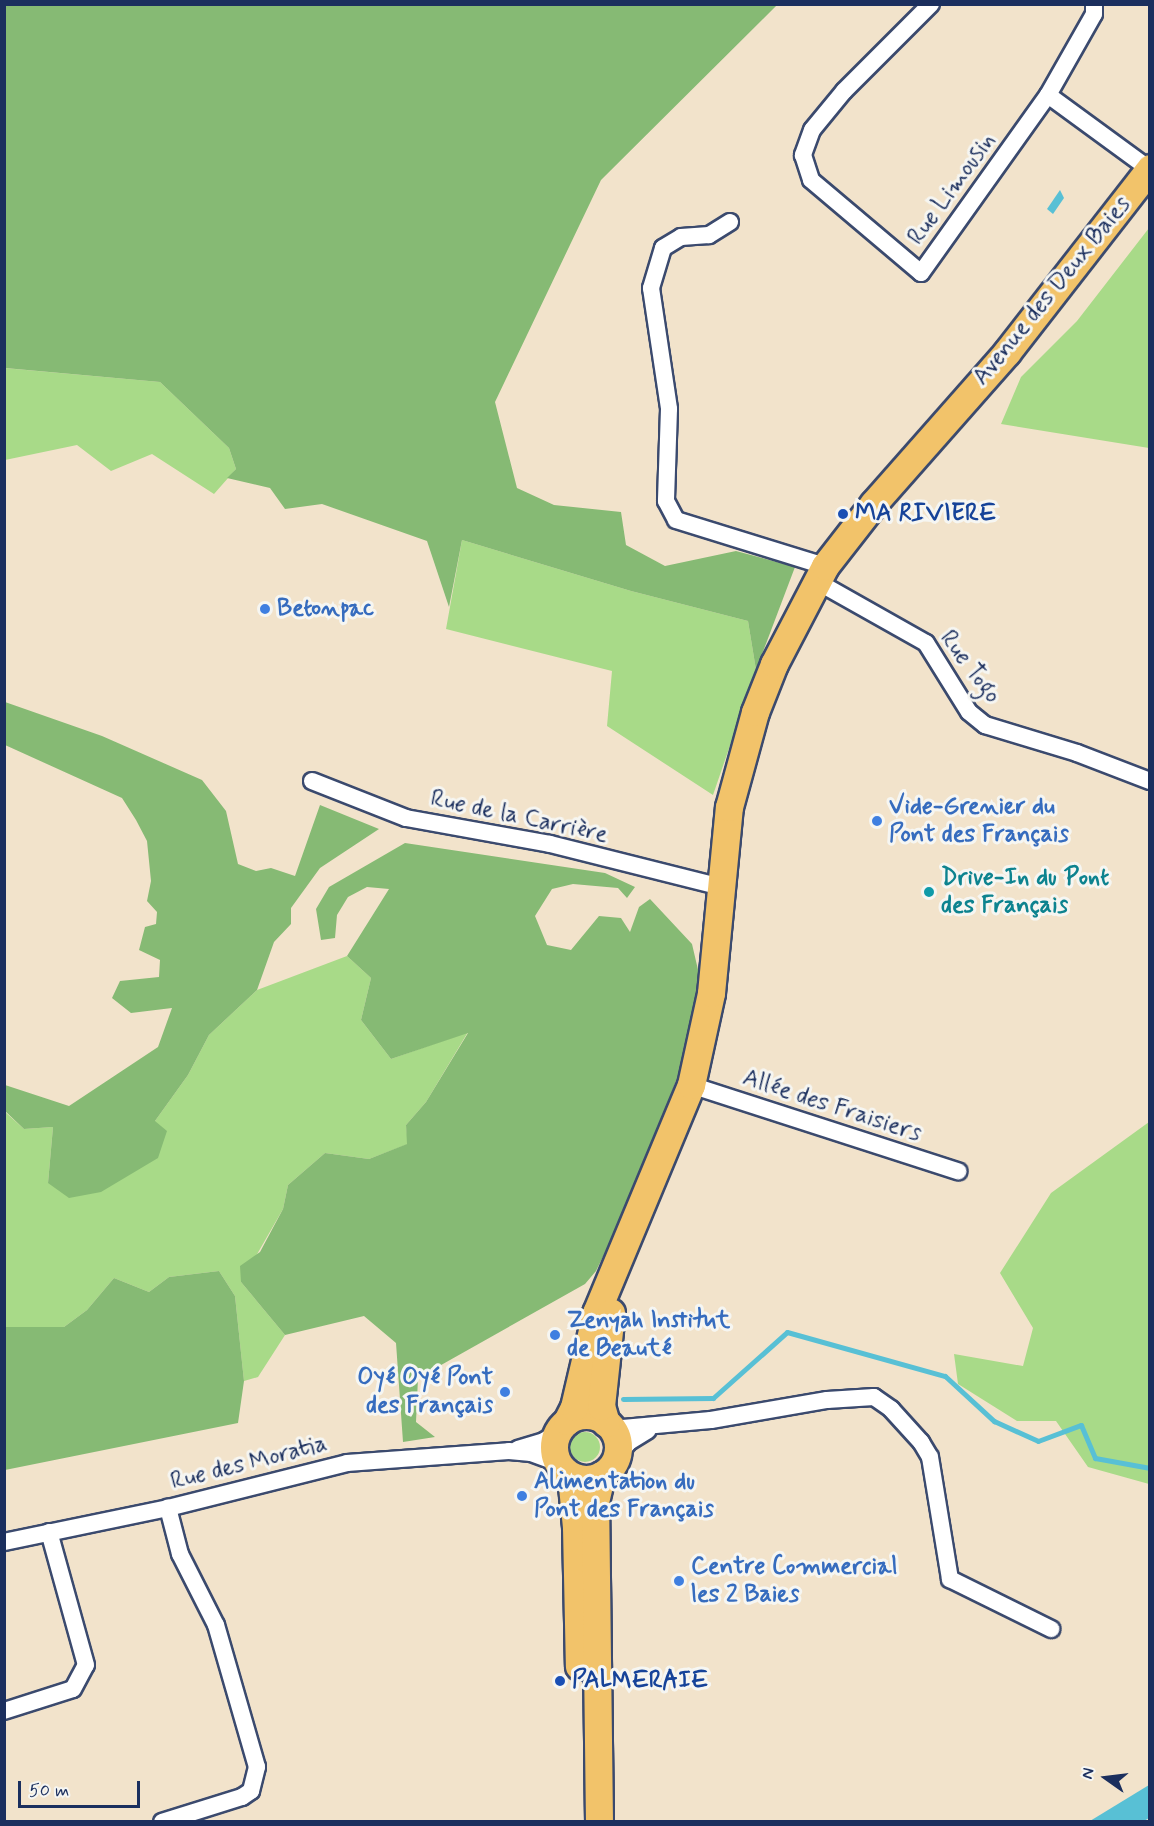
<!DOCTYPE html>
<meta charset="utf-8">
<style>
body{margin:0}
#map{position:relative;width:1154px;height:1826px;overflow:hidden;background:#f2e3cb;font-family:Mynerve,sans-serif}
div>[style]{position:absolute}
.green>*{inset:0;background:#a8da88}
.round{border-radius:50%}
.forest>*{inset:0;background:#86ba74}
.water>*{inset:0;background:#58c0d5}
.stream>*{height:5px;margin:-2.5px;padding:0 2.5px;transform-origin:2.5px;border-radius:2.5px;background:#58c0d5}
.roads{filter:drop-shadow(2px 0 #3b4a6e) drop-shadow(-2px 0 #3b4a6e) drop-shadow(0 2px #3b4a6e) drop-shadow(0 -2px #3b4a6e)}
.minor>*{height:16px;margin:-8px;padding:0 8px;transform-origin:8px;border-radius:8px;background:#fff}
.primary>*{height:27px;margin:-13.5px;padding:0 13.5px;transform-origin:13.5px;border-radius:13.5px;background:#f2c36a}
.primary>.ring{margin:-13.5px;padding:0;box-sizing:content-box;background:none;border:27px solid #f2c36a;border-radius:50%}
.dots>*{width:16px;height:16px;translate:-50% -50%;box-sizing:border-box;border:3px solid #f6f6f2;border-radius:50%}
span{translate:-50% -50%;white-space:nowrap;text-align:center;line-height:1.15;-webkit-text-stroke:6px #f6f6f2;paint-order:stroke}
.street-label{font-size:24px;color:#1b2f5e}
.transit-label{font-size:24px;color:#164399;font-weight:700}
.left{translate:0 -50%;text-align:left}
.shop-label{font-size:24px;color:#366cbe;font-weight:700}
.right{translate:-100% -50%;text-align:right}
.culture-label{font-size:24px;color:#0d838f;font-weight:700}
.frame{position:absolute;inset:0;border:6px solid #1b2f5e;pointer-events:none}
.north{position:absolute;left:1076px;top:1748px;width:60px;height:60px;-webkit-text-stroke:4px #f6f6f2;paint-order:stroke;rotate:284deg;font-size:16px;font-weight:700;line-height:24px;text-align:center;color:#1b2f5e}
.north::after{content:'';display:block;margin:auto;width:21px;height:27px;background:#1b2f5e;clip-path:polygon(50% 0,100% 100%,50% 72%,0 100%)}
.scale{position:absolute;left:18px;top:1781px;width:122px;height:27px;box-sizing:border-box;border:3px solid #1b2f5e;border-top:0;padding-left:8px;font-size:18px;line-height:21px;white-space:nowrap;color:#1b2f5e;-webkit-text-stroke:4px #f6f6f2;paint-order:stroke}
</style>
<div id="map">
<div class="green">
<div style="clip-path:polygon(1149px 228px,1149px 448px,1001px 424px,1021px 377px,1077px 321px)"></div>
<div style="clip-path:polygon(4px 368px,160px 382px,229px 448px,236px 469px,214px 494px,152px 454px,111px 471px,77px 445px,5px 460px)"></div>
<div style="clip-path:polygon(462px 540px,631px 591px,748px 621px,756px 670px,713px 795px,607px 726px,612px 671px,446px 629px)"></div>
<div style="clip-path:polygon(347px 956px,371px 978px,361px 1020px,391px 1059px,468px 1032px,426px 1102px,406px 1125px,408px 1144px,369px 1159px,325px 1153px,288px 1185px,283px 1209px,241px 1282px,285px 1335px,258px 1377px,244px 1381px,235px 1296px,219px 1271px,169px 1277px,149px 1292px,114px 1278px,87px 1310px,64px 1327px,5px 1327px,4px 1111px,24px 1129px,53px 1127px,48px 1183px,155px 1121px,188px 1075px,209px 1035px,257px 990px)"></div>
<div style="clip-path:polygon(1149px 1122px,1150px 1484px,1149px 1484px,1088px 1467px,1056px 1421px,1017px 1421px,958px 1384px,954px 1354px,1023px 1366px,1033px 1328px,1000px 1273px,1051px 1193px)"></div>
<div class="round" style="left:570px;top:1432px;width:30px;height:30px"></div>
</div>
<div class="forest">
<div style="clip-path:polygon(4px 5px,777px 5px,601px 180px,495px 402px,517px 488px,554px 505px,621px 512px,626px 545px,665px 566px,736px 551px,795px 567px,756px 670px,748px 621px,631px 591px,462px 540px,449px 607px,427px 541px,322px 504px,285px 509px,270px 488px,227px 478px,236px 469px,229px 448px,160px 382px,5px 368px)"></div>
<div style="clip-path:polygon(5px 702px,102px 736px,202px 780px,226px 811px,238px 864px,256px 871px,271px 868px,295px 876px,320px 805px,379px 829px,320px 868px,291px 908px,291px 924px,274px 942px,257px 990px,209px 1035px,188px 1075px,155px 1121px,167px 1131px,158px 1158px,101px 1192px,69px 1198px,48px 1183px,53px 1127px,24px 1129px,5px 1111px,5px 1085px,69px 1106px,158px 1047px,172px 1008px,131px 1013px,112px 998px,120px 981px,159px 977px,160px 960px,139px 950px,145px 927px,156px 924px,157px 912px,147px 901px,151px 881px,147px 841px,136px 820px,122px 798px,5px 745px)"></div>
<div style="clip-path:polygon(405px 843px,605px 873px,635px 887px,627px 898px,618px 888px,573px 884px,552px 889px,535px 916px,547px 945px,571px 950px,599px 916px,621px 918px,630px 932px,639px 907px,650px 899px,692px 944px,699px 974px,695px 1013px,680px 1070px,634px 1193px,596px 1271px,585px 1284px,418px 1378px,416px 1422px,435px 1437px,403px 1442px,396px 1343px,364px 1316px,285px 1335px,241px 1282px,240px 1266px,260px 1252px,283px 1209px,288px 1185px,325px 1153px,369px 1159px,407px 1144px,406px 1125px,426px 1102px,468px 1033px,391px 1059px,361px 1020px,371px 978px,347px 956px,389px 889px,367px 887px,348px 897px,337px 915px,335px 938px,321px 940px,316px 909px,329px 887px)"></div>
<div style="clip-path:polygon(219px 1271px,235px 1296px,244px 1381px,238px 1423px,5px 1470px,5px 1327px,64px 1327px,87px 1310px,114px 1278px,149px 1292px,169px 1277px)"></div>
</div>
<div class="water">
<div style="clip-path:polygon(1060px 190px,1064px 198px,1053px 214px,1047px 209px)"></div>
<div style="clip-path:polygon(1149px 1785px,1149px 1818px,1144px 1821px,1090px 1821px)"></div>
</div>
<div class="stream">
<div style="left:623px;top:1399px;width:90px;rotate:-0.6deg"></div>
<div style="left:713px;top:1398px;width:99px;rotate:-41.7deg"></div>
<div style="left:787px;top:1332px;width:164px;rotate:15.6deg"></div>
<div style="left:945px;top:1376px;width:67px;rotate:42.6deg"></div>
<div style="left:994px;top:1421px;width:48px;rotate:24.4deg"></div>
<div style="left:1038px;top:1441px;width:46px;rotate:-20.4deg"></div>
<div style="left:1081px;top:1425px;width:36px;rotate:67deg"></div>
<div style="left:1095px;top:1458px;width:56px;rotate:10.3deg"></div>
</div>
<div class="roads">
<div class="minor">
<div style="left:931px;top:4px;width:123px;rotate:135deg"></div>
<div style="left:844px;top:91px;width:50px;rotate:129.4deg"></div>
<div style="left:812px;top:130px;width:27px;rotate:110deg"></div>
<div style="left:803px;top:155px;width:26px;rotate:72deg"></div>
<div style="left:811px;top:180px;width:144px;rotate:40.2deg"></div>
<div style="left:921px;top:273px;width:219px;rotate:-54.5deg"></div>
<div style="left:1048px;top:95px;width:93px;rotate:-60.4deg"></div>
<div style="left:1094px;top:14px;width:10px;rotate:-90deg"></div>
<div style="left:1048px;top:95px;width:125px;rotate:36.2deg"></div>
<div style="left:730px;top:222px;width:25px;rotate:148deg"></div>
<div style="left:709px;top:235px;width:28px;rotate:176deg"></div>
<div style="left:681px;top:237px;width:21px;rotate:149deg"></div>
<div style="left:663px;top:248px;width:42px;rotate:106.7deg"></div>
<div style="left:651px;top:288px;width:122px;rotate:81.5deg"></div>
<div style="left:669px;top:409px;width:92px;rotate:91.9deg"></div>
<div style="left:666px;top:501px;width:21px;rotate:62deg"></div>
<div style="left:676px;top:520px;width:156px;rotate:17.2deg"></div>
<div style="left:816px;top:581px;width:126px;rotate:29.4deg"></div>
<div style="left:926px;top:643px;width:81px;rotate:58.1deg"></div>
<div style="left:969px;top:712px;width:21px;rotate:39deg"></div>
<div style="left:985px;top:725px;width:96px;rotate:16.9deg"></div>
<div style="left:1077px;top:753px;width:78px;rotate:21deg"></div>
<div style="left:312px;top:781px;width:101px;rotate:21.5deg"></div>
<div style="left:406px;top:818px;width:146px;rotate:10.2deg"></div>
<div style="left:550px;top:844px;width:176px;rotate:14.1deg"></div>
<div style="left:691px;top:1085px;width:281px;rotate:17.9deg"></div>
<div style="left:612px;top:1429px;width:99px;rotate:-5.2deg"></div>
<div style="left:711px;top:1420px;width:118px;rotate:-9.8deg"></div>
<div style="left:827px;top:1400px;width:47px;rotate:-3.7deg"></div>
<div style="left:874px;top:1397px;width:21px;rotate:35deg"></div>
<div style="left:891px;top:1409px;width:45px;rotate:47.7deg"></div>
<div style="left:921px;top:1442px;width:17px;rotate:59deg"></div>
<div style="left:930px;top:1457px;width:124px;rotate:80.7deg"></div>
<div style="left:950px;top:1579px;width:113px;rotate:26.3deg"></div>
<div style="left:518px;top:1449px;width:27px;rotate:-17deg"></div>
<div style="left:544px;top:1441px;width:17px;rotate:-33deg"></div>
<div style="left:615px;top:1459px;width:22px;rotate:-51deg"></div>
<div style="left:629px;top:1442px;width:22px;rotate:-32deg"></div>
<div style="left:4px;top:1542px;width:167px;rotate:-11.7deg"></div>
<div style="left:168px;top:1508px;width:185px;rotate:-14.1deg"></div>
<div style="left:347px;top:1463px;width:162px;rotate:-4.2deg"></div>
<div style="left:509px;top:1451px;width:22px;rotate:5deg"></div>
<div style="left:531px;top:1453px;width:29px;rotate:20deg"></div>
<div style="left:4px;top:1711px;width:72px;rotate:-17.7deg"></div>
<div style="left:73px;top:1689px;width:27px;rotate:-62deg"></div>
<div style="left:86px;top:1665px;width:138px;rotate:-105.5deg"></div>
<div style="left:162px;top:1822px;width:84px;rotate:-17.4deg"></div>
<div style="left:242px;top:1797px;width:11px;rotate:-34deg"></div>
<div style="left:251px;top:1791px;width:25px;rotate:-76deg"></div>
<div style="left:257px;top:1767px;width:148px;rotate:-106.1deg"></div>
<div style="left:216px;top:1625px;width:80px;rotate:-116.9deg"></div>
<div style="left:180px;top:1554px;width:48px;rotate:-104.6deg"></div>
</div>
<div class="primary">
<div class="ring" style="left:554px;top:1415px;width:37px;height:37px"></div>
<div style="left:567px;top:1421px;width:16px;rotate:-63deg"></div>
<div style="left:574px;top:1407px;width:97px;rotate:-76.8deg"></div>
<div style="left:596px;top:1313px;width:247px;rotate:-67.4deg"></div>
<div style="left:691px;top:1085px;width:94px;rotate:-77.7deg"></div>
<div style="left:711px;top:993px;width:187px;rotate:-84.5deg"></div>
<div style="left:729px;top:807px;width:98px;rotate:-74.7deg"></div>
<div style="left:755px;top:712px;width:52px;rotate:-68.4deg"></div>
<div style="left:774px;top:664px;width:110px;rotate:-62.5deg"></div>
<div style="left:825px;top:566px;width:80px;rotate:-52.1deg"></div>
<div style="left:874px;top:503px;width:201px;rotate:-48.6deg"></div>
<div style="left:1007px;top:352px;width:233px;rotate:-52.1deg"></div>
<div style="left:606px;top:1423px;width:18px;rotate:-106deg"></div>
<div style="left:601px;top:1406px;width:94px;rotate:-83.9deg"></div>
<div style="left:571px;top:1476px;width:51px;rotate:84.4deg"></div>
<div style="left:576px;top:1527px;width:139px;rotate:88.8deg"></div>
<div style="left:599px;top:1822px;width:320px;rotate:-90.7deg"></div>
<div style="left:595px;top:1502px;width:28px;rotate:-77deg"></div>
</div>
</div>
<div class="dots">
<div style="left:843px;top:514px;background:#1a4fb4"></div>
<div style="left:265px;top:609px;background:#3f7fe0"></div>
<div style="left:877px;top:821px;background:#3f7fe0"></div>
<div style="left:929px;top:892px;background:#0f9aa8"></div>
<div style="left:555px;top:1335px;background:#3f7fe0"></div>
<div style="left:505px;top:1392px;background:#3f7fe0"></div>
<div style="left:522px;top:1496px;background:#3f7fe0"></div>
<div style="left:679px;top:1581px;background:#3f7fe0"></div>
<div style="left:560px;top:1681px;background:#1a4fb4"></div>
</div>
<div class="street-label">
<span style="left:952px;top:189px;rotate:-54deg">Rue Limousin</span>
<span style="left:1052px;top:291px;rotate:-51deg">Avenue des Deux Baies</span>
<span style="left:970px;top:667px;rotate:53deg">Rue Togo</span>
<span style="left:519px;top:817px;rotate:12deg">Rue de la Carrière</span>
<span style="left:832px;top:1106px;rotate:18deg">Allée des Fraisiers</span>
<span style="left:249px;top:1463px;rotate:-14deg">Rue des Moratia</span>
</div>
<div class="transit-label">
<span class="left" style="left:855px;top:514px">MA RIVIERE</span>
<span class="left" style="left:572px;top:1681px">PALMERAIE</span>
</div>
<div class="shop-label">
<span class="left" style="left:277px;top:609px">Betonpac</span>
<span class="left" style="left:889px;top:821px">Vide-Grenier du<br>Pont des Français</span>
<span class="left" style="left:567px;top:1335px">Zenyah Institut<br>de Beauté</span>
<span class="right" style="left:493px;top:1392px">Oyé Oyé Pont<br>des Français</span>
<span class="left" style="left:534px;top:1496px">Alimentation du<br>Pont des Français</span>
<span class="left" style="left:691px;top:1581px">Centre Commercial<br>les 2 Baies</span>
</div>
<div class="culture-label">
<span class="left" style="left:941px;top:892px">Drive-In du Pont<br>des Français</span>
</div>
<div class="frame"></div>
<div class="north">N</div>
<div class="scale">50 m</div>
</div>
